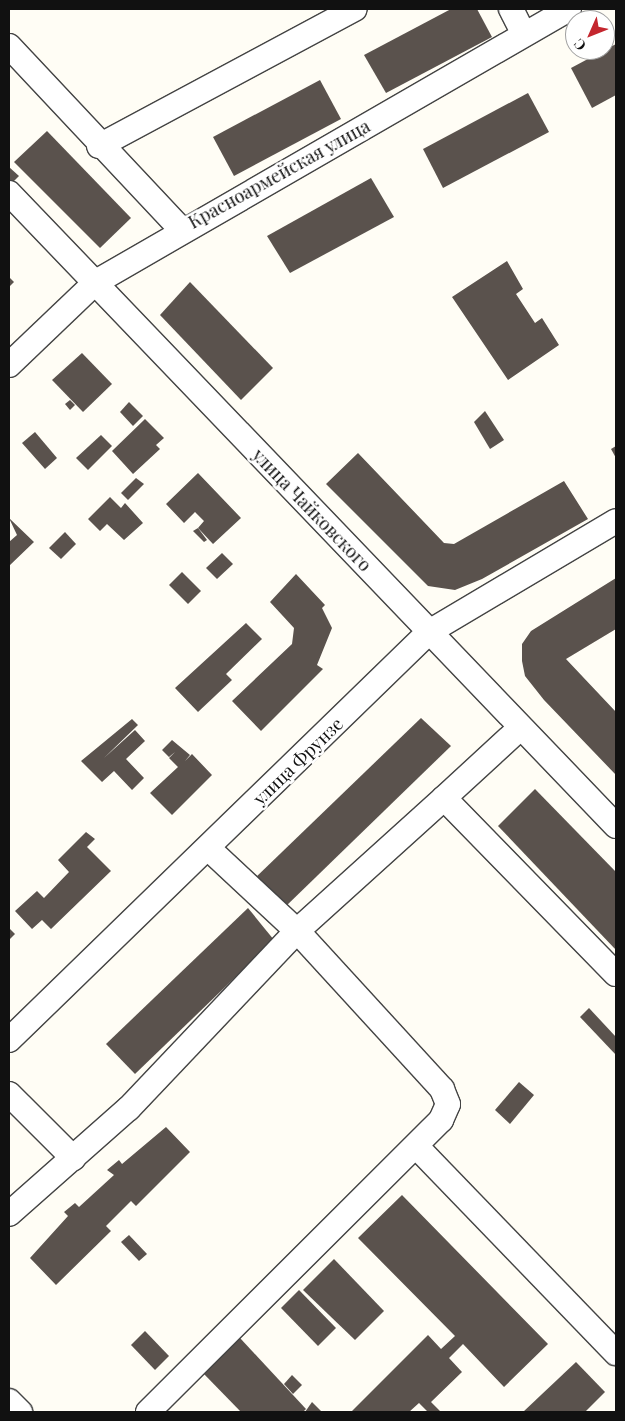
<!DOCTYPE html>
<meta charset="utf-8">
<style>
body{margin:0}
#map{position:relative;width:625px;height:1421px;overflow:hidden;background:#fffdf5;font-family:"Playfair Display",serif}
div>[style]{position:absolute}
.building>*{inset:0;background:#5a524d}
.roads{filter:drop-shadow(1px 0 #444) drop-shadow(-1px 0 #444) drop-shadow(0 1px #444) drop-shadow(0 -1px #444)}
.minor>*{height:24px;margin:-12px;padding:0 12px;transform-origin:12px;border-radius:12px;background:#fff}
span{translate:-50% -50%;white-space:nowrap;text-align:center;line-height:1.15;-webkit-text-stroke:5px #fff;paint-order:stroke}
.street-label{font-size:18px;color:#111}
.frame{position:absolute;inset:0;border:10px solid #111;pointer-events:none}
.north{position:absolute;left:565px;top:10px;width:50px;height:50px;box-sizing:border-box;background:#fff;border:1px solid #a0a0a0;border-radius:50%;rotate:226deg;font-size:14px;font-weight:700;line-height:20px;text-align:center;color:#111}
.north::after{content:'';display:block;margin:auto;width:18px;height:22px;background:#c4262e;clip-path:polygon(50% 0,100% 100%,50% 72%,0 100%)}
</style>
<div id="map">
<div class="building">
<div style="clip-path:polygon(451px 9px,477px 9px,492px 37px,386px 93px,364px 55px)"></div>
<div style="clip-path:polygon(616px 44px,616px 95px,592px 108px,571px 68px)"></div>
<div style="clip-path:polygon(320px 80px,341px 119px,234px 176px,213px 137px)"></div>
<div style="clip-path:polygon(528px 93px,549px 132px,443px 188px,423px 149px)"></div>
<div style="clip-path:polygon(47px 131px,131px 218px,100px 248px,14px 162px)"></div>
<div style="clip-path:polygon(9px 167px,19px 176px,11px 184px,9px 182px)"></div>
<div style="clip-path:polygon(371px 178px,394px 217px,290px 273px,267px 236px)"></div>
<div style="clip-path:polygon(507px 261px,523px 289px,516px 294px,535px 323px,542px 318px,559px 345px,508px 380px,452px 297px)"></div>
<div style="clip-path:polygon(9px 277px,14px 282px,9px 287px)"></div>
<div style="clip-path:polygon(190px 282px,273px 368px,241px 400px,160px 315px)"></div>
<div style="clip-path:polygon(82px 353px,112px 384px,83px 412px,52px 380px)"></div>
<div style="clip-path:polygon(70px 400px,75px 405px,70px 410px,65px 404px)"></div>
<div style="clip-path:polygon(129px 402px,143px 416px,133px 426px,120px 412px)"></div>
<div style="clip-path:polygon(485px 411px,504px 440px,490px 449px,474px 422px)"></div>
<div style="clip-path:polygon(145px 419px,164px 438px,156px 445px,160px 449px,133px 474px,112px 451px)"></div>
<div style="clip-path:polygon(35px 432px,57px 458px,45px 469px,22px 443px)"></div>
<div style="clip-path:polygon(101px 435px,112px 446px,88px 470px,76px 458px)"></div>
<div style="clip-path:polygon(616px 446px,616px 458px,611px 449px)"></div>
<div style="clip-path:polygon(358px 453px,444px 543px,454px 544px,564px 481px,588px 519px,482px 579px,455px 590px,428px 586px,326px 484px)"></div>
<div style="clip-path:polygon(198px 473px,241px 518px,213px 544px,198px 528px,204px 521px,195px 512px,184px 523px,166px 504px)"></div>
<div style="clip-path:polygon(136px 478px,144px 484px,128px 500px,121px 493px)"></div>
<div style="clip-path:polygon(110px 497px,121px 508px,125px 503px,143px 523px,124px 540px,107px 524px,100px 531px,88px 519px)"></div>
<div style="clip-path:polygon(9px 518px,34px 542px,9px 566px,9px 542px,17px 535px)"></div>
<div style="clip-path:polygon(198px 528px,207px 540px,204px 542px,193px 531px)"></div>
<div style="clip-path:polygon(65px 532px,76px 544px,61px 559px,49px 548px)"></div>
<div style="clip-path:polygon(222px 553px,233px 564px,217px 579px,206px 568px)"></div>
<div style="clip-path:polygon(182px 572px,201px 591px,188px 604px,169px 585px)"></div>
<div style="clip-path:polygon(296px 574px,325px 605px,322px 608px,332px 628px,317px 665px,323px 669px,261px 731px,232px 701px,292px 644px,294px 628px,270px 602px)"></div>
<div style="clip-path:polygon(616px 578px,616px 629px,566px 659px,616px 712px,616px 775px,544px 700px,525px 676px,522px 661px,522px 644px,531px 631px)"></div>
<div style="clip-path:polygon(246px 623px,262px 639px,226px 674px,232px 680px,198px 712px,175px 688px)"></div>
<div style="clip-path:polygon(421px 718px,451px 746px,283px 909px,254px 879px)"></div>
<div style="clip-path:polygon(132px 719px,138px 725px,104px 758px,135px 730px,145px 741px,126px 759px,144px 778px,132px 790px,114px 771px,102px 782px,81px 761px)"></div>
<div style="clip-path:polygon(172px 740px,190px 755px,185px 761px,192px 754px,212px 775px,172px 815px,150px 793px,178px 767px,169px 758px,175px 752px,169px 757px,162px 750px)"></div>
<div style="clip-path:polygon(535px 789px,616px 872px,616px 950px,498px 826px)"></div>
<div style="clip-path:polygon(86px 832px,95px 839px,87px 847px,111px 871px,51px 929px,42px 920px,32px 929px,15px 911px,37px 891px,44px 898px,69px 872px,58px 860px)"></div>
<div style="clip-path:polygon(248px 908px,274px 940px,135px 1074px,106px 1044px)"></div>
<div style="clip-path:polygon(9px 928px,15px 934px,9px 940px)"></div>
<div style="clip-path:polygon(589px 1008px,616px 1037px,616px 1055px,580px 1017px)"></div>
<div style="clip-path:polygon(519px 1082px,534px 1095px,510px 1124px,495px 1110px)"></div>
<div style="clip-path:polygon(166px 1127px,190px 1152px,136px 1206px,131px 1201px,106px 1226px,111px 1231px,56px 1285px,30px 1258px,68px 1216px,64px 1212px,75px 1203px,79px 1207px,114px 1175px,107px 1170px,119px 1160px,122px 1164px)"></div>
<div style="clip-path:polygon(402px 1195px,548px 1344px,504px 1387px,463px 1344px,449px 1358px,462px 1372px,431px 1402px,441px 1412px,428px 1412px,419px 1403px,409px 1412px,351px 1412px,428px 1335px,441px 1349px,455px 1336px,358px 1238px)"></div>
<div style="clip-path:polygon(129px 1235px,147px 1254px,139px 1261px,121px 1242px)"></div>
<div style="clip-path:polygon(334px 1259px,384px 1311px,355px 1340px,303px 1290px)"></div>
<div style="clip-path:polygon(299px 1290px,336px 1328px,318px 1346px,281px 1308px)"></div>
<div style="clip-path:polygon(145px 1331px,169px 1356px,155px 1370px,131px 1345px)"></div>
<div style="clip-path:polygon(240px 1338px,306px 1409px,303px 1412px,241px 1412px,203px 1373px)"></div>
<div style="clip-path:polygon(576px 1362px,605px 1392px,585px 1412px,523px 1412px)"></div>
<div style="clip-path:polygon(292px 1375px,302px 1385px,293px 1394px,284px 1384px)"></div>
<div style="clip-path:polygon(312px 1402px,322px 1412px,305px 1412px)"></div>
</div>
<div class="roads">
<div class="minor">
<div style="left:511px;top:9px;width:28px;rotate:63deg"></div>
<div style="left:9px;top:46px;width:251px;rotate:46.8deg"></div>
<div style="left:99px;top:146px;width:290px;rotate:-28.2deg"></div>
<div style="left:9px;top:193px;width:877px;rotate:46.2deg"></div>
<div style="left:9px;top:365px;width:120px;rotate:-43.7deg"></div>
<div style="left:96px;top:282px;width:546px;rotate:-29.99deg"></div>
<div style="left:444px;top:798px;width:102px;rotate:-42.6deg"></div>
<div style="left:9px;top:1040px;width:586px;rotate:-44.17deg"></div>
<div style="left:429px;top:632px;width:217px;rotate:-30.7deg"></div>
<div style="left:9px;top:1094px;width:91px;rotate:45deg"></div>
<div style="left:416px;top:1146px;width:288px;rotate:46deg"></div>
<div style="left:9px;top:1214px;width:160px;rotate:-41.5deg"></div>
<div style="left:129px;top:1108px;width:244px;rotate:-46.5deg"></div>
<div style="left:297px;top:931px;width:198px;rotate:-42.1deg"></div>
<div style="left:444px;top:798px;width:246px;rotate:45.7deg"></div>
<div style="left:9px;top:1401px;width:16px;rotate:45deg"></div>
<div style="left:148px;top:1412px;width:414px;rotate:-44.9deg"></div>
<div style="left:441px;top:1120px;width:17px;rotate:-66deg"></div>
<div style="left:448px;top:1104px;width:16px;rotate:-112deg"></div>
<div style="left:442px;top:1089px;width:214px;rotate:-132.5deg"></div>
<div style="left:297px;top:931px;width:120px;rotate:-137deg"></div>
</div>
</div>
<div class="street-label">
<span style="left:279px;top:174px;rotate:-29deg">Красноармейская улица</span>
<span style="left:312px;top:510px;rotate:46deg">улица Чайковского</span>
<span style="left:298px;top:761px;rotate:-44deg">улица Фрунзе</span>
</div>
<div class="frame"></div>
<div class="north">С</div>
</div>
